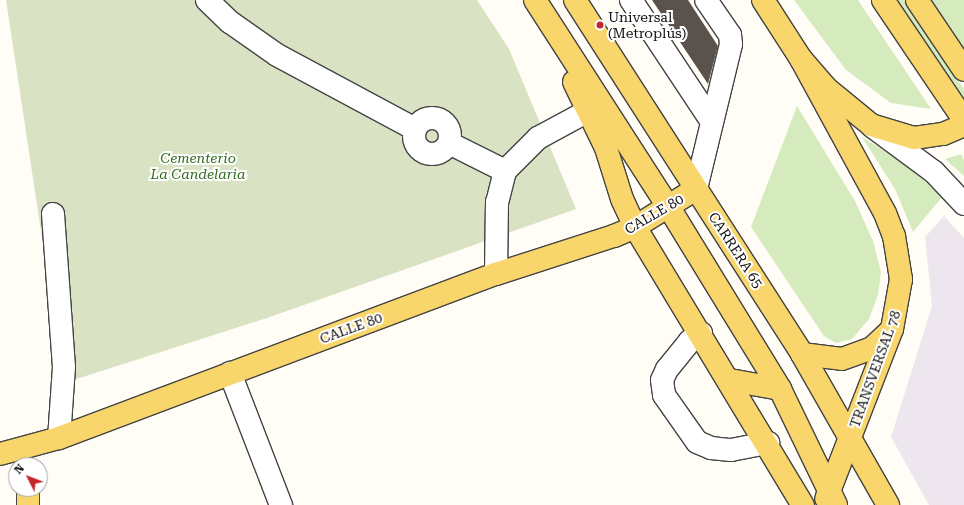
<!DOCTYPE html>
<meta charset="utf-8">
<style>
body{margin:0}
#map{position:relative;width:964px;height:505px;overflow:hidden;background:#fffdf5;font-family:"Roboto Serif",serif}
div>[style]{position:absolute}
.industrial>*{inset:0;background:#eee6ef}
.green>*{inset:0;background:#d5ebbd}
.cemetery>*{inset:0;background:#d9e3c4}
.building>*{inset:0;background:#5a524d}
.roads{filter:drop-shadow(1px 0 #444) drop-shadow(-1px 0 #444) drop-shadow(0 1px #444) drop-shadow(0 -1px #444)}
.minor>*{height:22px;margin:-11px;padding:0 11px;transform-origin:11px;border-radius:11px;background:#fff}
.minor>.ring{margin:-11px;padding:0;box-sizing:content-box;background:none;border:22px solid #fff;border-radius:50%}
.major>*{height:22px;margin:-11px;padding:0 11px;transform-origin:11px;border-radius:11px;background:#f9d66b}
.dots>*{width:11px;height:11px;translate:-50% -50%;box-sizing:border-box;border:2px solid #fff;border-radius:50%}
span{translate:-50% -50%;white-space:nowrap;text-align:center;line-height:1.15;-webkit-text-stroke:4px #fff;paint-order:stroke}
.poi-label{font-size:14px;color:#111}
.left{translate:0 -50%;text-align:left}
.park-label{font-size:14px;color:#2f6b1f;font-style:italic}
.street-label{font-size:14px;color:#111}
.north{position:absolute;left:8px;top:457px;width:40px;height:40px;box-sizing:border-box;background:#fff;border:1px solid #a0a0a0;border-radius:50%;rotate:312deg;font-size:11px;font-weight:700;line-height:16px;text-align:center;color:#111}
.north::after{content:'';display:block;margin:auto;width:14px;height:18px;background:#c4262e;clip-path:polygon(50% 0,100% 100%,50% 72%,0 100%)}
</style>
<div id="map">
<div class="industrial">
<div style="clip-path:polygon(944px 216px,964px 238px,964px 505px,929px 505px,891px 437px,932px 306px,925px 237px)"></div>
</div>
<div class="green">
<div style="clip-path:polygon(794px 0,858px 0,931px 109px,891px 103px,846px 70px)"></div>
<div style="clip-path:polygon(895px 0,906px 0,964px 89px,964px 103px)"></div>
<div style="clip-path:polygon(927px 0,964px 0,964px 54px)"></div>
<div style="clip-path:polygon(797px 106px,855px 201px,873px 241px,881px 272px,878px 295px,869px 319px,852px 339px,836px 343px,824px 336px,751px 227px)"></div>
<div style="clip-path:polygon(862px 137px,898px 159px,943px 196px,913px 232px,895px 189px)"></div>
<div style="clip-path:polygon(961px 154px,964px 160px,964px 176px,945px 159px)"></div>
</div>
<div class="cemetery">
<div style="clip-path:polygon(6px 0,477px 0,509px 49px,576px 209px,267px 318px,64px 383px)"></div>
</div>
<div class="building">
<div style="clip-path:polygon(652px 0,688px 0,718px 46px,708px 84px)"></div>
</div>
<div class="roads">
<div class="minor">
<div style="left:207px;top:0;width:32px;rotate:44deg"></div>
<div style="left:230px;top:22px;width:57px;rotate:35.1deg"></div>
<div style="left:277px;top:55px;width:157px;rotate:28.2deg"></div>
<div style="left:631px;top:0;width:146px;rotate:56.4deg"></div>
<div class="ring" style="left:414px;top:118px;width:14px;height:14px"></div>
<div style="left:873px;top:127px;width:76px;rotate:36.4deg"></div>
<div style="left:934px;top:172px;width:44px;rotate:46.8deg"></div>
<div style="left:449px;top:143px;width:63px;rotate:26.6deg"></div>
<div style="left:505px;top:171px;width:32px;rotate:104deg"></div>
<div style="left:497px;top:202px;width:72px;rotate:90.8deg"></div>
<div style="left:505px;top:171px;width:47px;rotate:-45deg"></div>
<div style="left:538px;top:138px;width:57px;rotate:-28.4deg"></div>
<div style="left:696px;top:189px;width:149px;rotate:-76.4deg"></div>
<div style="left:731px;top:44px;width:9px;rotate:-96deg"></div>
<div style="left:730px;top:35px;width:42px;rotate:-124.4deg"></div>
<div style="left:53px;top:214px;width:153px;rotate:85.9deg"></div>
<div style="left:64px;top:367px;width:71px;rotate:94deg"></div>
<div style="left:701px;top:333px;width:14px;rotate:144deg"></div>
<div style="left:690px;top:341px;width:36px;rotate:129deg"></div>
<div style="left:667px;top:369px;width:12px;rotate:114deg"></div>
<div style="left:662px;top:380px;width:15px;rotate:82deg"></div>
<div style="left:664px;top:395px;width:57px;rotate:54.9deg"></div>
<div style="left:697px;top:442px;width:15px;rotate:23deg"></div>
<div style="left:711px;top:448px;width:20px;rotate:6deg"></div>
<div style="left:731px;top:450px;width:38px;rotate:-11deg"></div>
<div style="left:230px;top:373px;width:142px;rotate:68.9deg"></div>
</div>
<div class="major">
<div style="left:535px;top:0;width:245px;rotate:57.2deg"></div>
<div style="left:668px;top:206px;width:215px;rotate:58.5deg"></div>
<div style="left:780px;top:389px;width:129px;rotate:64.2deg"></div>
<div style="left:575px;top:0;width:421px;rotate:57.3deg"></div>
<div style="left:802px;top:354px;width:174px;rotate:60.3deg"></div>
<div style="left:763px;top:0;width:70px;rotate:57.2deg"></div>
<div style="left:801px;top:59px;width:38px;rotate:49deg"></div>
<div style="left:826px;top:88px;width:58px;rotate:39.4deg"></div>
<div style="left:871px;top:125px;width:45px;rotate:16.8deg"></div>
<div style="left:914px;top:138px;width:29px;rotate:-8deg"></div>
<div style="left:943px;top:134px;width:23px;rotate:-23deg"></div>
<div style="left:883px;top:0;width:145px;rotate:56deg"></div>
<div style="left:917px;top:0;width:84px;rotate:56.1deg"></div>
<div style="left:801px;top:59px;width:175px;rotate:61.4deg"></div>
<div style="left:885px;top:213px;width:25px;rotate:69deg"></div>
<div style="left:894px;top:236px;width:44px;rotate:80.8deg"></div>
<div style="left:901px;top:279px;width:51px;rotate:100.2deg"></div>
<div style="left:892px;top:329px;width:182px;rotate:111.2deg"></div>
<div style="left:574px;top:82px;width:73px;rotate:64.1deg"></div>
<div style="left:606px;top:148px;width:53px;rotate:72.6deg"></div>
<div style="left:622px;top:199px;width:31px;rotate:65deg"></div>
<div style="left:635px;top:227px;width:325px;rotate:58.9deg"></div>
<div style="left:802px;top:354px;width:40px;rotate:7.1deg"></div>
<div style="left:842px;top:359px;width:32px;rotate:-20deg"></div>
<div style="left:872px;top:348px;width:26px;rotate:-43deg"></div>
<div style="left:730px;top:380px;width:51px;rotate:10.2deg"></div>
<div style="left:0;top:454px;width:61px;rotate:-15.2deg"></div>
<div style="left:59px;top:438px;width:467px;rotate:-20.6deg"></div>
<div style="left:496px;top:274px;width:124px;rotate:-17.9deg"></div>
<div style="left:614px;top:236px;width:23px;rotate:-23deg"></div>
<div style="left:635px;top:227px;width:72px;rotate:-31.9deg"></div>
<div style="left:28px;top:489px;width:16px;rotate:90deg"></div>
</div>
</div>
<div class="dots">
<div style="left:600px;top:25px;background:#c4262e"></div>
</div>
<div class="poi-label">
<span class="left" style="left:608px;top:25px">Universal<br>(Metroplús)</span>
</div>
<div class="park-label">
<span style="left:198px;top:166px">Cementerio<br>La Candelaria</span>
</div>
<div class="street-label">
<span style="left:654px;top:214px;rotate:-30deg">CALLE 80</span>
<span style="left:736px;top:250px;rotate:57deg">CARRERA 65</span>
<span style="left:351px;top:328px;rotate:-20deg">CALLE 80</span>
<span style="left:875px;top:369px;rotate:-70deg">TRANSVERSAL 78</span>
</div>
<div class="north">N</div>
</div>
